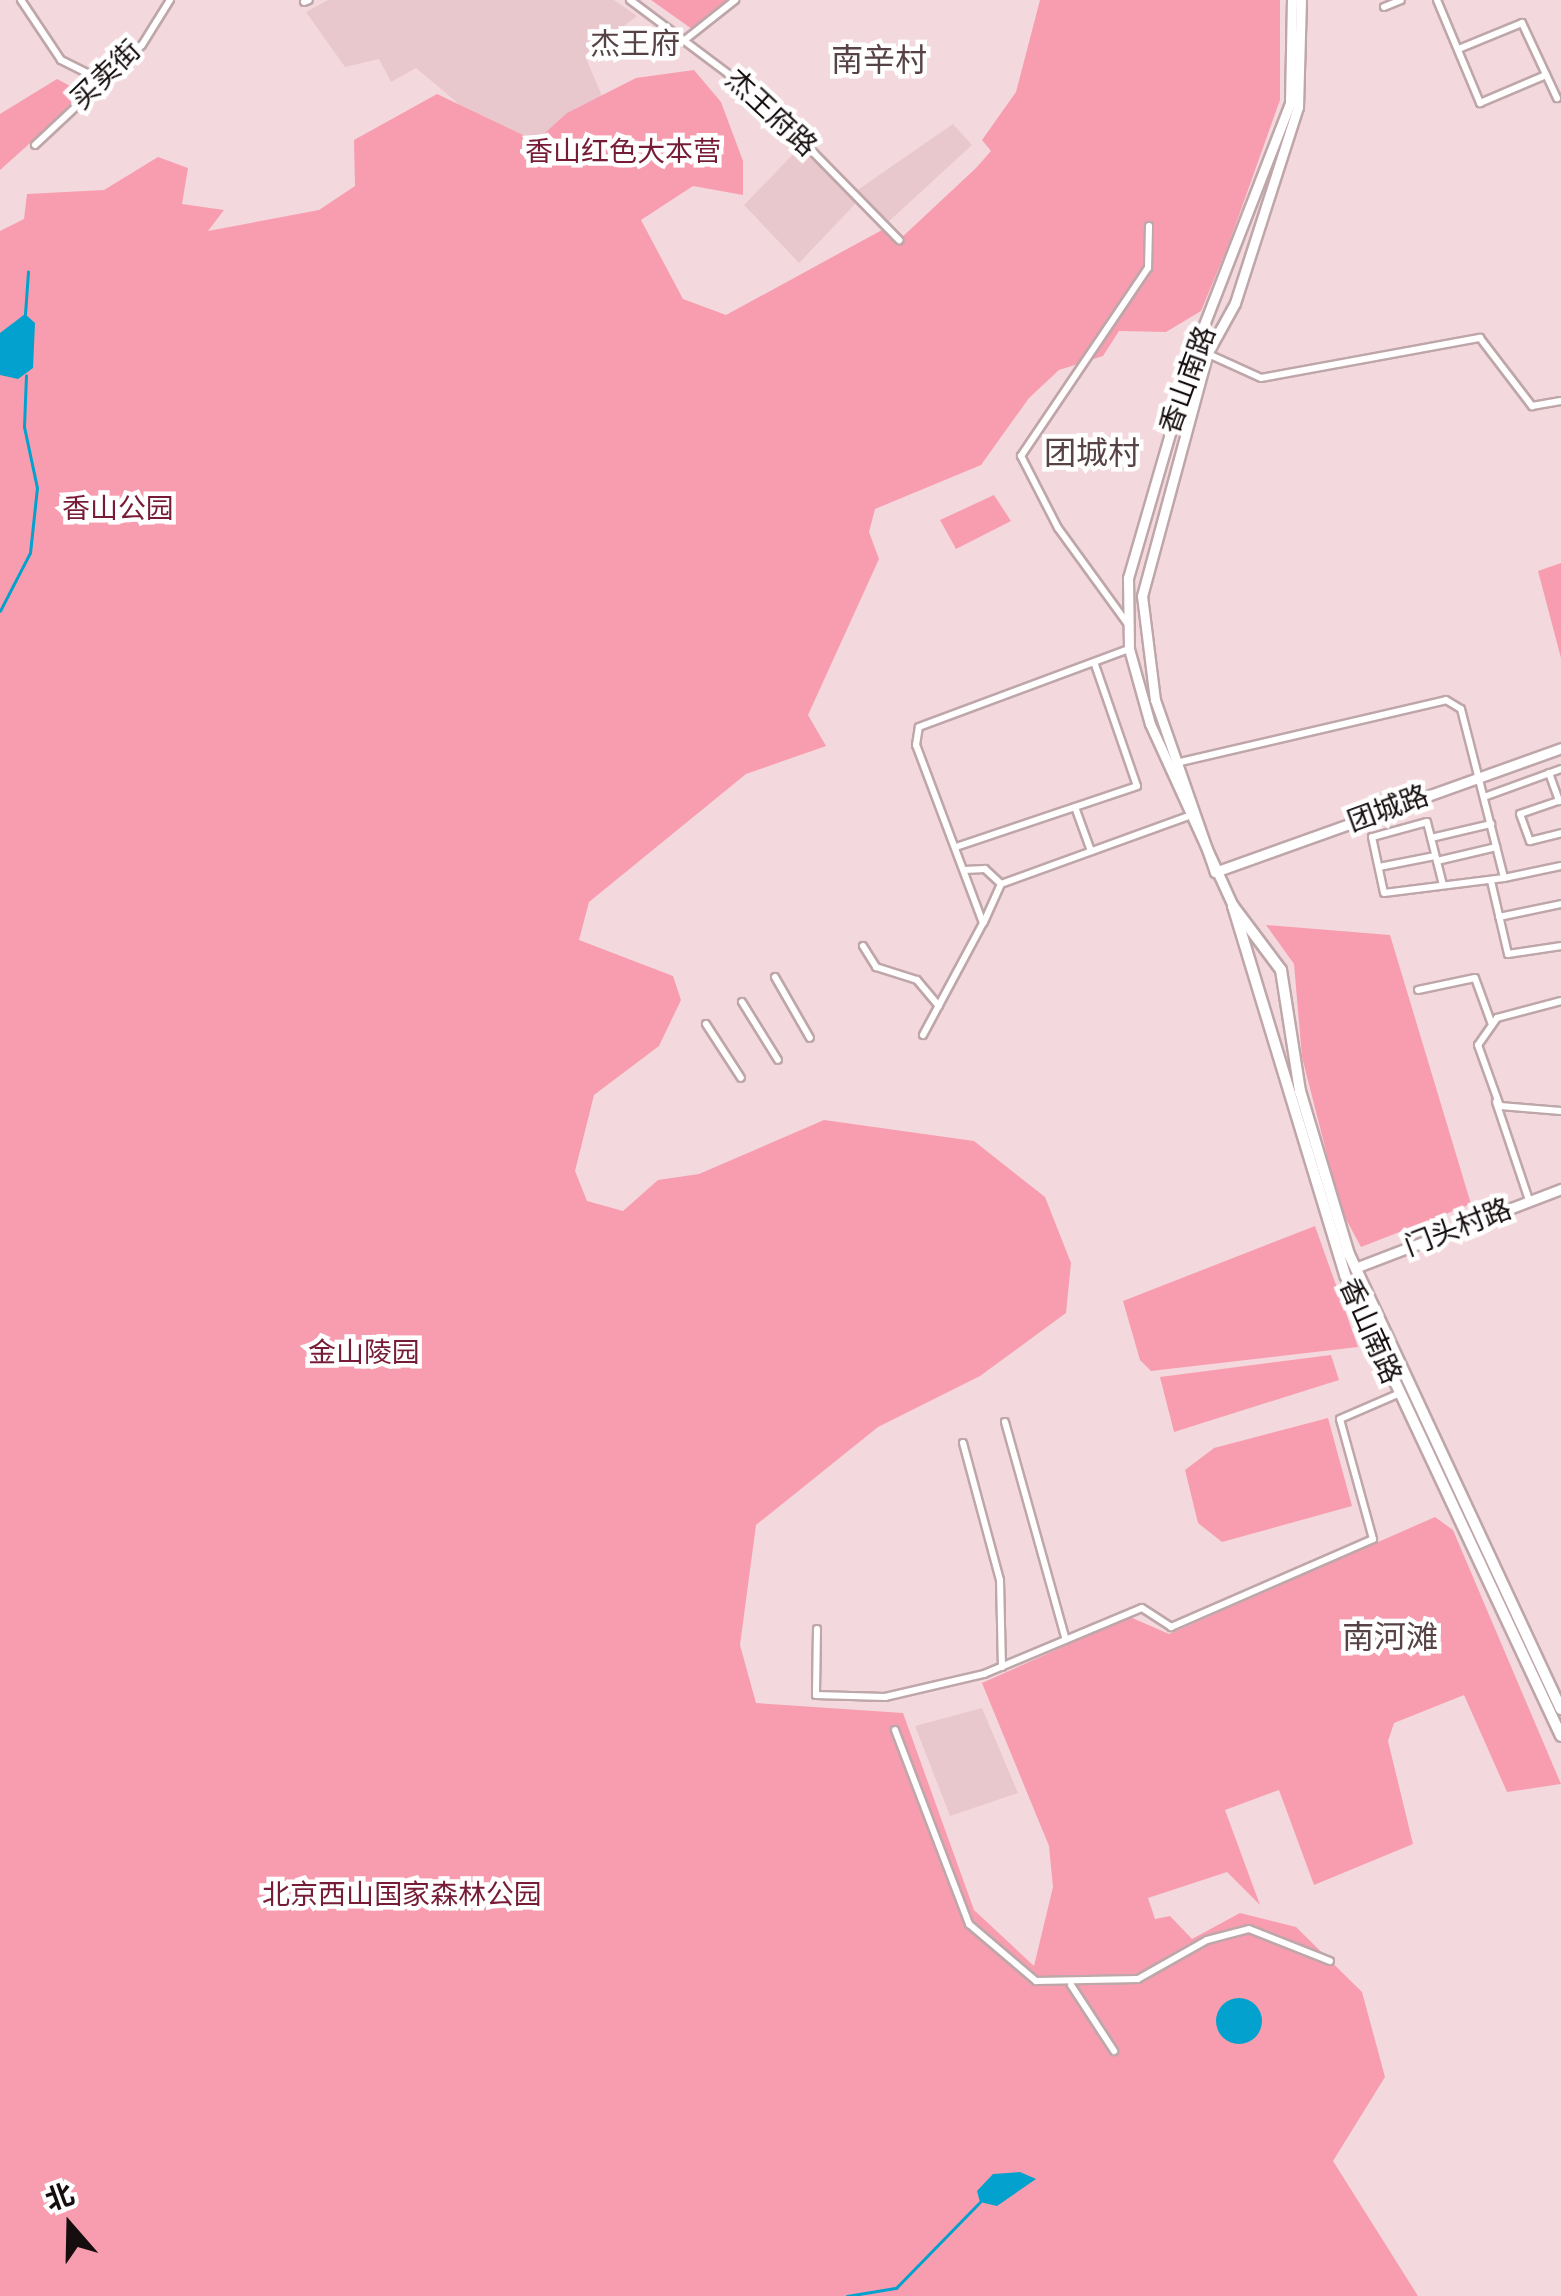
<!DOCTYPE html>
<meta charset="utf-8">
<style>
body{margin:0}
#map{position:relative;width:1561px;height:2296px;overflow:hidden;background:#f3d9dd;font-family:"Nunito Sans","Noto Sans SC",sans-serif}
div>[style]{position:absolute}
.built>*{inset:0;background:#e9c8cd}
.green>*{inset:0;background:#f89daf}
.water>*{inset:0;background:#03a1cd}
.round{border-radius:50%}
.stream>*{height:2.5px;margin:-1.25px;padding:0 1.25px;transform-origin:1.25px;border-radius:1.25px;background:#03a1cd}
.roads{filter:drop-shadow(2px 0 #bea6a9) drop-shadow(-2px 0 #bea6a9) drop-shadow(0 2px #bea6a9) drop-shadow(0 -2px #bea6a9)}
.minor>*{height:6px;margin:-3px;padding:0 3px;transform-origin:3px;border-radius:3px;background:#fff}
.tertiary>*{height:9px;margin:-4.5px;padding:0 4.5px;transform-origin:4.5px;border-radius:4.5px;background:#fff}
.secondary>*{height:10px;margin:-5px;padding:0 5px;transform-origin:5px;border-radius:5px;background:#fff}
span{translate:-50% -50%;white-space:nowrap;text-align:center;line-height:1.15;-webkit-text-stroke:9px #fff;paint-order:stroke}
.street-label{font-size:28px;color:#150d0e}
.park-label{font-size:28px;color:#761c37}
.neighbourhood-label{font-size:30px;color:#574346}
.quarter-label{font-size:32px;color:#574346}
.north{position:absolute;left:20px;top:2176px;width:100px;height:100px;-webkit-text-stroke:8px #fff;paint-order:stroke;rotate:340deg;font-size:28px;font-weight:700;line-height:40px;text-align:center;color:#150d0e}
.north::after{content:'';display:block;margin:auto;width:35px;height:45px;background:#150d0e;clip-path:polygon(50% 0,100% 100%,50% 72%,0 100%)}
</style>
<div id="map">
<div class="built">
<div style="clip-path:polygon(328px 0,614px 0,637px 16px,585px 56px,602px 96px,536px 141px,460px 105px,416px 68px,391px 82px,379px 59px,345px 67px,306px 12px)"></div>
<div style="clip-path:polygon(953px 124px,972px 145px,886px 224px,856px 191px)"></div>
<div style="clip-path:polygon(802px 145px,857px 202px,799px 263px,744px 205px)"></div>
<div style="clip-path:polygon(982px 1708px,1018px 1793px,950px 1816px,915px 1726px)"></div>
</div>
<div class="green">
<div style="clip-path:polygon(651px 0,730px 0,692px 29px)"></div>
<div style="clip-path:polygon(1040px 0,1280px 0,1280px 100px,1228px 246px,1201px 311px,1166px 332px,1119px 331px,1103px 356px,1059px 370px,1029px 398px,981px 465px,875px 509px,869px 532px,879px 559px,808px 715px,826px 746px,746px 774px,589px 902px,579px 940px,673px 976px,681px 1000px,659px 1046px,594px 1095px,575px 1171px,587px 1201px,623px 1211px,658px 1180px,699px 1174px,824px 1120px,974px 1141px,1045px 1197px,1071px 1263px,1066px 1313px,980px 1376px,878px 1427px,756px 1525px,740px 1645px,756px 1703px,903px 1713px,974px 1910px,1034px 1966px,1053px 1887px,1049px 1846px,982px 1683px,1130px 1617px,1169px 1634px,1435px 1517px,1453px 1530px,1561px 1784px,1507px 1792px,1464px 1695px,1394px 1723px,1388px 1741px,1413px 1844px,1314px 1885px,1279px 1790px,1225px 1810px,1260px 1905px,1227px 1872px,1148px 1898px,1155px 1919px,1170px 1916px,1192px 1939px,1240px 1913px,1296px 1927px,1362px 1992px,1385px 2077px,1333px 2161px,1418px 2296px,0 2296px,0 231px,24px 219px,27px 194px,104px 190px,158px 157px,188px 168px,182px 204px,224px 210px,208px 231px,319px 210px,355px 186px,354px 140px,437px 94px,536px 141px,567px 113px,636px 78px,694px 70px,721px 102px,743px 161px,743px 195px,693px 186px,641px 220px,683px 299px,726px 315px,882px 230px,899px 240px,976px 168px,991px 151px,982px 140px,1016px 92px)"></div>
<div style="clip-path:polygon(57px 79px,85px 94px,0 170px,0 114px)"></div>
<div style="clip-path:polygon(994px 495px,1011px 521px,956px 549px,940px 520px)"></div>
<div style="clip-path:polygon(1561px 563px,1561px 658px,1538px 571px)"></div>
<div style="clip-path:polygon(1266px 925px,1390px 935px,1471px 1204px,1361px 1247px,1341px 1210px,1302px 1057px,1294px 964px)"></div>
<div style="clip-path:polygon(1315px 1226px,1358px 1347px,1151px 1371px,1140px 1360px,1123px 1301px)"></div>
<div style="clip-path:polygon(1331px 1355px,1339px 1380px,1174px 1432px,1160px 1377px)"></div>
<div style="clip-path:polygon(1328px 1418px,1352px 1506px,1222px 1542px,1198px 1523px,1185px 1470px,1214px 1448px)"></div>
</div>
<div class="water">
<div style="clip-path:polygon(25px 314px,35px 323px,33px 368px,18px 379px,0 375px,0 333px)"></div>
<div class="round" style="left:1216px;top:1998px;width:46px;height:46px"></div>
<div style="clip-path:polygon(1020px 2172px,1036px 2179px,997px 2206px,980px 2202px,977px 2191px,993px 2174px)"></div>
</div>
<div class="stream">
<div style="left:25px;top:314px;width:42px;rotate:-85.9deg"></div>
<div style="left:0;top:611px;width:65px;rotate:-62.7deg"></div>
<div style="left:30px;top:553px;width:65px;rotate:-83.9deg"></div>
<div style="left:37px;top:488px;width:62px;rotate:-102deg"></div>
<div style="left:24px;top:427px;width:51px;rotate:-87.8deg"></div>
<div style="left:847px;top:2296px;width:50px;rotate:-9.3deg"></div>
<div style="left:896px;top:2288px;width:120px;rotate:-45.7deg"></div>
</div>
<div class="roads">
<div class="minor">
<div style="left:21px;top:0;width:72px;rotate:56.3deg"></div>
<div style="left:61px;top:60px;width:47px;rotate:26.6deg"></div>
<div style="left:630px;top:0;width:160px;rotate:36.9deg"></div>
<div style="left:758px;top:96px;width:202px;rotate:45.6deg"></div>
<div style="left:1437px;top:0;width:112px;rotate:67.3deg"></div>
<div style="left:1480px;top:103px;width:72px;rotate:-23deg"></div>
<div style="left:304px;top:2px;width:5px;rotate:-22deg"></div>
<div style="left:1384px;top:7px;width:18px;rotate:-22deg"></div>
<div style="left:686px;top:39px;width:63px;rotate:-38.5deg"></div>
<div style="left:1461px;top:48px;width:66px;rotate:-22.3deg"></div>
<div style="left:1522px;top:23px;width:83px;rotate:65deg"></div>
<div style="left:35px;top:145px;width:146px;rotate:-43.1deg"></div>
<div style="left:142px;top:45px;width:53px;rotate:-58.1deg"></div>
<div style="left:1195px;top:348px;width:72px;rotate:24.4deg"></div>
<div style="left:1261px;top:378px;width:223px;rotate:-10.4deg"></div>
<div style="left:1480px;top:338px;width:86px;rotate:52.6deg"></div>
<div style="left:1532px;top:406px;width:29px;rotate:-10deg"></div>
<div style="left:1127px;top:623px;width:117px;rotate:-126deg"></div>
<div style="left:1058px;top:528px;width:81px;rotate:-117.2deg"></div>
<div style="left:1021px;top:456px;width:227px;rotate:-56deg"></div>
<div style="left:1148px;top:268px;width:42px;rotate:-88.6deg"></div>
<div style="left:1176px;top:763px;width:277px;rotate:-13.1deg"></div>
<div style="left:1446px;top:700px;width:17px;rotate:31deg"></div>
<div style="left:1461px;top:709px;width:174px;rotate:75.7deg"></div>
<div style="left:1504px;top:878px;width:58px;rotate:-11.9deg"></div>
<div style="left:1549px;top:773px;width:30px;rotate:70deg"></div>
<div style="left:1484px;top:797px;width:82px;rotate:-20deg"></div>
<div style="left:1561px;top:800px;width:43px;rotate:161.1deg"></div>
<div style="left:1520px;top:814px;width:29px;rotate:70deg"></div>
<div style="left:1530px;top:841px;width:32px;rotate:-14deg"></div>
<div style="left:1075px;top:807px;width:47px;rotate:70deg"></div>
<div style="left:1431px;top:838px;width:62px;rotate:-13.1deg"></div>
<div style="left:956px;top:847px;width:191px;rotate:-18.6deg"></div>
<div style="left:1137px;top:786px;width:128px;rotate:-109.1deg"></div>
<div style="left:1437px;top:861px;width:61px;rotate:-13.3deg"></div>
<div style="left:1379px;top:867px;width:57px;rotate:-11.1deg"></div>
<div style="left:964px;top:870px;width:21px;rotate:-3deg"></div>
<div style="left:985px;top:869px;width:22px;rotate:43deg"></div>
<div style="left:1001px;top:884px;width:42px;rotate:114.1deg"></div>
<div style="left:1491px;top:881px;width:75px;rotate:76.9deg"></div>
<div style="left:1508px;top:954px;width:54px;rotate:-8.6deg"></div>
<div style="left:1001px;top:884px;width:197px;rotate:-19.9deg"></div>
<div style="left:1443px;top:885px;width:65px;rotate:-104.3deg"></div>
<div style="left:1427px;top:822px;width:57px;rotate:164.7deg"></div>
<div style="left:1372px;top:837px;width:57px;rotate:77.9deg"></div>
<div style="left:1384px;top:893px;width:121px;rotate:-7.1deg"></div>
<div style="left:1499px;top:917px;width:63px;rotate:-11.8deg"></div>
<div style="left:863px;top:946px;width:25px;rotate:58deg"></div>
<div style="left:876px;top:967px;width:43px;rotate:17.6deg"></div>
<div style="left:917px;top:980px;width:34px;rotate:50deg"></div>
<div style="left:775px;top:977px;width:70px;rotate:60.2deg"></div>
<div style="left:1418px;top:990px;width:58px;rotate:-11.9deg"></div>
<div style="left:1475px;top:978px;width:47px;rotate:70deg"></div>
<div style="left:1561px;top:1001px;width:66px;rotate:165.1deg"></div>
<div style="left:1497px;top:1018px;width:33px;rotate:125deg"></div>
<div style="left:1478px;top:1045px;width:65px;rotate:70.2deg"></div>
<div style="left:1500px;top:1106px;width:61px;rotate:4.7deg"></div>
<div style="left:742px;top:1002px;width:68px;rotate:58.2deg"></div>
<div style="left:706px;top:1024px;width:64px;rotate:57.1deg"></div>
<div style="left:923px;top:1035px;width:127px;rotate:-61.8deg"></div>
<div style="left:983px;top:923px;width:190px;rotate:-110.6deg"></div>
<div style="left:916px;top:745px;width:18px;rotate:-81deg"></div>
<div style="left:919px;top:727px;width:224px;rotate:-20.4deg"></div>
<div style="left:1496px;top:1102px;width:103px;rotate:71.4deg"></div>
<div style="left:1005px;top:1422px;width:226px;rotate:74.4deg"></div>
<div style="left:963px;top:1443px;width:142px;rotate:74.9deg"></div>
<div style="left:1000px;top:1580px;width:87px;rotate:88.7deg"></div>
<div style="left:817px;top:1629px;width:66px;rotate:90.9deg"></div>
<div style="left:816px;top:1695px;width:69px;rotate:1.7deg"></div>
<div style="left:885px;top:1697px;width:102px;rotate:-13.1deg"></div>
<div style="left:984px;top:1674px;width:171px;rotate:-22.7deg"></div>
<div style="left:1142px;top:1608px;width:35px;rotate:33deg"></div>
<div style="left:1171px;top:1627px;width:220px;rotate:-23.5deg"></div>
<div style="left:1373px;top:1539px;width:124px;rotate:-105.4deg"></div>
<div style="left:1340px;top:1419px;width:63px;rotate:-23.3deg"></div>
<div style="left:895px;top:1730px;width:208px;rotate:69.1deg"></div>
<div style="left:969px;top:1924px;width:88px;rotate:40.4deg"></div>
<div style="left:1036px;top:1981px;width:102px;rotate:-1.1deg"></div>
<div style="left:1138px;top:1979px;width:79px;rotate:-29.5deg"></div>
<div style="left:1207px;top:1940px;width:43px;rotate:-14.7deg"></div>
<div style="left:1249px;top:1929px;width:87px;rotate:21.6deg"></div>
<div style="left:1071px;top:1985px;width:79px;rotate:56.9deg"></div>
</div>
<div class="tertiary">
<div style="left:1215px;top:872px;width:182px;rotate:-109.2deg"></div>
<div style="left:1155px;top:700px;width:105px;rotate:-97.1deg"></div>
<div style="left:1142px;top:596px;width:253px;rotate:-74.9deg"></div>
<div style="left:1208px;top:352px;width:56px;rotate:-61.1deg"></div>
<div style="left:1235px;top:303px;width:206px;rotate:-72.2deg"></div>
<div style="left:1298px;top:107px;width:107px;rotate:-88.4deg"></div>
<div style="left:1215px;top:872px;width:368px;rotate:-19.7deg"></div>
<div style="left:1233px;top:906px;width:200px;rotate:-114.5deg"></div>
<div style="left:1150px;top:724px;width:78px;rotate:-105.6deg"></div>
<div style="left:1129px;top:649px;width:71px;rotate:-90.8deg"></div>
<div style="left:1128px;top:578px;width:240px;rotate:-73.8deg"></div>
<div style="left:1195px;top:348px;width:263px;rotate:-68.8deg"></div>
<div style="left:1290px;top:103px;width:103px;rotate:-88.9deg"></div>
<div style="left:1355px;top:1268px;width:221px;rotate:-21deg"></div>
</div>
<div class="secondary">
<div style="left:1233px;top:906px;width:386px;rotate:73.1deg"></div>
<div style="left:1345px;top:1275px;width:509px;rotate:64.89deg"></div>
<div style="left:1233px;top:906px;width:80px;rotate:53.1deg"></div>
<div style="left:1281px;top:970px;width:122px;rotate:81.1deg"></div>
<div style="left:1300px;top:1091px;width:170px;rotate:73.3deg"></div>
<div style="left:1349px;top:1254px;width:502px;rotate:65.02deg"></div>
</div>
</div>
<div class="street-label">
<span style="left:106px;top:75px;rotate:-44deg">买卖街</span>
<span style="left:771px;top:113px;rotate:43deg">杰王府路</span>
<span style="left:1188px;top:380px;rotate:-70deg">香山南路</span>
<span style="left:1388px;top:809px;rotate:-20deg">团城路</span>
<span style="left:1458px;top:1228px;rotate:-21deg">门头村路</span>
<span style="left:1370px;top:1331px;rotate:66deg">香山南路</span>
</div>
<div class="park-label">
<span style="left:623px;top:152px">香山红色大本营</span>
<span style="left:118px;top:509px">香山公园</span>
<span style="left:364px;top:1353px">金山陵园</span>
<span style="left:402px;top:1895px">北京西山国家森林公园</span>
</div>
<div class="neighbourhood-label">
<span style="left:635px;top:45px">杰王府</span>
</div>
<div class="quarter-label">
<span style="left:879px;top:61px">南辛村</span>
<span style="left:1092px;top:454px">团城村</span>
<span style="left:1390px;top:1638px">南河滩</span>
</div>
<div class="north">北</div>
</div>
